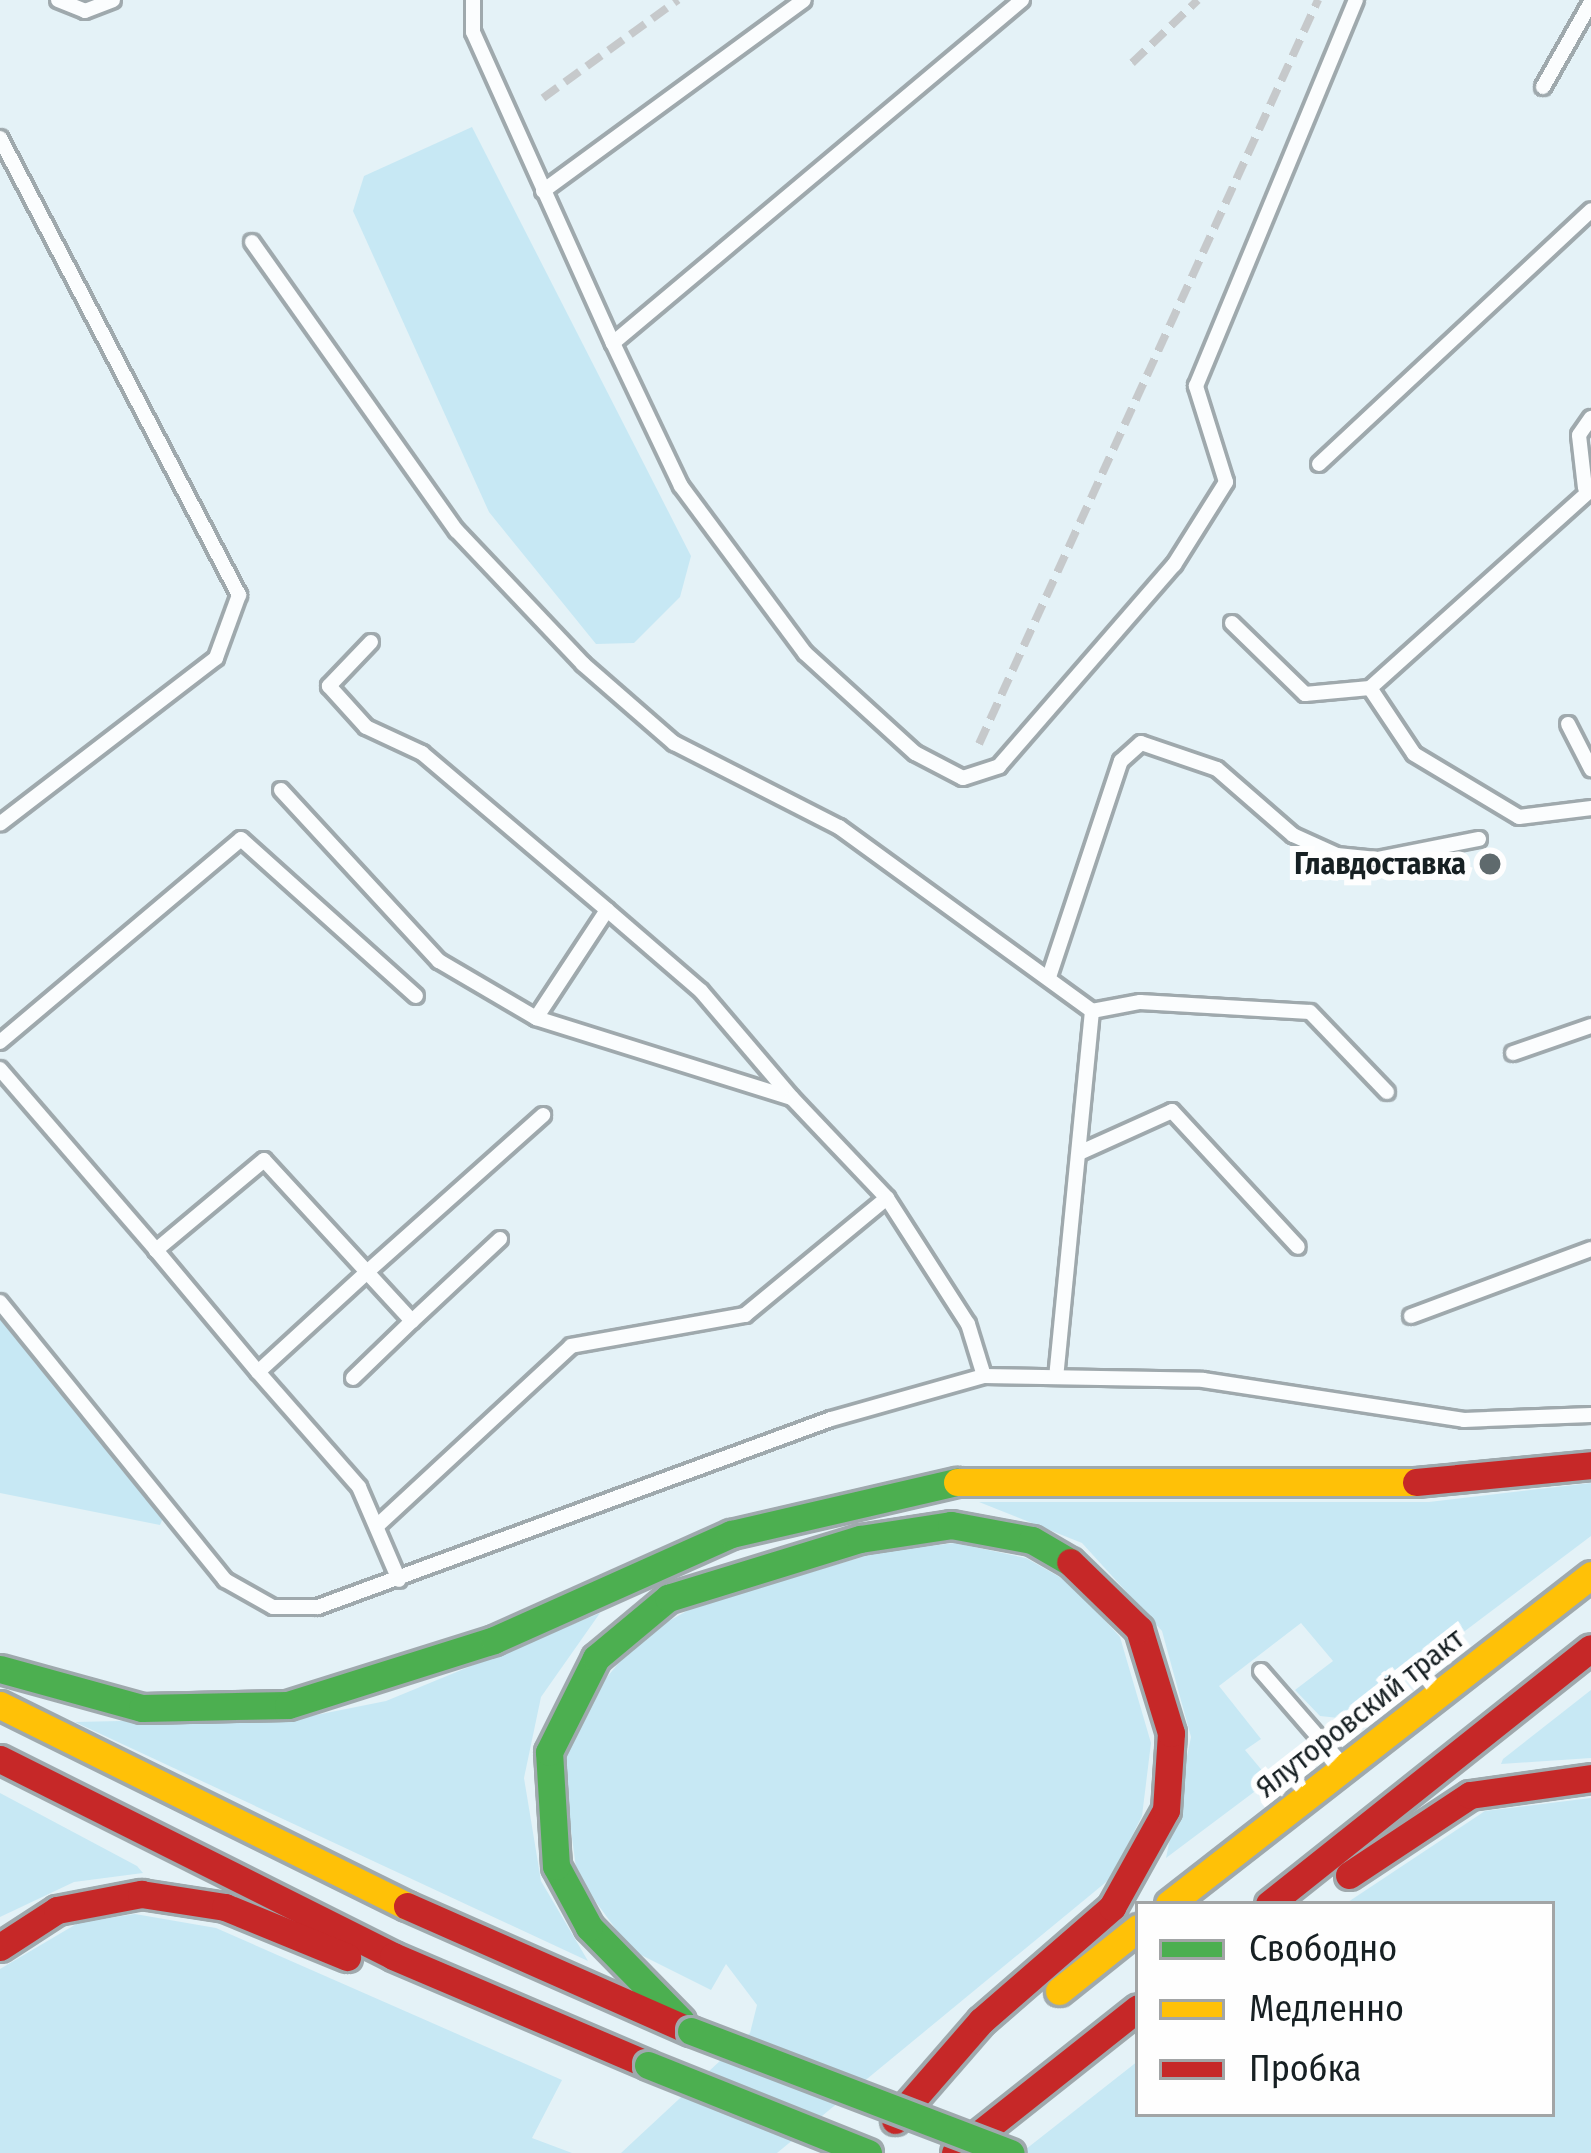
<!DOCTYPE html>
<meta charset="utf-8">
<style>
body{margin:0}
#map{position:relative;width:1591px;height:2153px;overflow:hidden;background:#e4f2f7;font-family:"Fira Sans Condensed",sans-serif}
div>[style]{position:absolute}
.green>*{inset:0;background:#c7e8f4}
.roads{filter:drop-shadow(3px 0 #9fa9ad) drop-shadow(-3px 0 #9fa9ad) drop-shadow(0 3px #9fa9ad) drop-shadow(0 -3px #9fa9ad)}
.lane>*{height:14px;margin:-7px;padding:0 7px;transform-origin:7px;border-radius:7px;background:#fbfdfe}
.fast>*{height:27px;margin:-13.5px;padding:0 13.5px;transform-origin:13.5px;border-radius:13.5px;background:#4caf50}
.slow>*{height:27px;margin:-13.5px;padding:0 13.5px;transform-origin:13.5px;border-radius:13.5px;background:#ffc107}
.jam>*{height:27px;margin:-13.5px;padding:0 13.5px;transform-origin:13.5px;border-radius:13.5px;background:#c62828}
.rail>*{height:8px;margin-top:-4px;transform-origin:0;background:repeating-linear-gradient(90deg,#c6c9cb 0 18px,transparent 0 27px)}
.bridges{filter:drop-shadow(3px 0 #9fa9ad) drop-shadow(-3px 0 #9fa9ad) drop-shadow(0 3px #9fa9ad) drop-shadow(0 -3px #9fa9ad)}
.fast-bridge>*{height:27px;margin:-13.5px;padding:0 13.5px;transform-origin:13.5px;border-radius:13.5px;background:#4caf50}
.dots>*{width:33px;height:33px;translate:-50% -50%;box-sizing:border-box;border:6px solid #fefefe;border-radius:50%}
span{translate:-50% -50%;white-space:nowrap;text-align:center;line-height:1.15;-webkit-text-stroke:12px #fefefe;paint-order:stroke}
.poi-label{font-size:30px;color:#172023;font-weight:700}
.right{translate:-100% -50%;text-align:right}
.street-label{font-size:30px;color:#172023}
.legend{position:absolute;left:1135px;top:1901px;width:420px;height:216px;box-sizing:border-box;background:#fefefe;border:3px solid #a2a5a6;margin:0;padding:15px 21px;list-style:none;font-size:36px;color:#172023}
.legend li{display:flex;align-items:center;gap:24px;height:60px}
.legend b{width:60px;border:3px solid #a2a5a6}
</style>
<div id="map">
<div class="green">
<div style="clip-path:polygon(472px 127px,691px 556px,680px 597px,634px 643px,596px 644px,489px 512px,353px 211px,364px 176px)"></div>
<div style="clip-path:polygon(0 1316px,163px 1518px,160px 1525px,0 1493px)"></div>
<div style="clip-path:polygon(1591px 1483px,1591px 1536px,1348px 1719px,1320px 1716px,1295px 1690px,1333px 1661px,1301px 1623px,1219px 1686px,1261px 1739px,1245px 1750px,1270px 1780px,1166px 1858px,1191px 1737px,1162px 1631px,1082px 1543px,979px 1502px,1429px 1502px)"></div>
<div style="clip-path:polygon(955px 1543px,1026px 1558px,1072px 1584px,1120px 1637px,1151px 1743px,1142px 1816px,1111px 1878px,777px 2153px,621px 2153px,750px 2033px,757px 2005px,726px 1964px,711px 1990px,631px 1950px,577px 1876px,563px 1767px,584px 1705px,640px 1637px,694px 1607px,879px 1552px)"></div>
<div style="clip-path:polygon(600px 1613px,541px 1697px,524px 1778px,541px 1881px,588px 1961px,75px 1722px,306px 1717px,386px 1701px)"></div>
<div style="clip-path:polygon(1591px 1690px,1591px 1758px,1501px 1764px,1503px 1759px)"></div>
<div style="clip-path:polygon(0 1793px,137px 1866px,143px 1873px,74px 1882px,0 1917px)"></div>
<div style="clip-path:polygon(1591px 1798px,1591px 2153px,1021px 2153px,1138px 2061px,1138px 2114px,1552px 2114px,1552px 1904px,1345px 1904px,1485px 1811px)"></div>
<div style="clip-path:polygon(135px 1914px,216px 1928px,562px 2080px,532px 2138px,572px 2153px,0 2153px,0 1969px,78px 1923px)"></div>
</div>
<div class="roads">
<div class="lane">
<div style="left:58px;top:0;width:29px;rotate:22deg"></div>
<div style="left:85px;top:11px;width:30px;rotate:-21deg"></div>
<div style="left:473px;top:0;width:32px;rotate:90deg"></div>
<div style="left:473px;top:32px;width:341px;rotate:65.8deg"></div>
<div style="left:1022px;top:0;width:534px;rotate:140.02deg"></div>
<div style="left:613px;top:343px;width:158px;rotate:64.6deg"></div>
<div style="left:681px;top:486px;width:208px;rotate:53.4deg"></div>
<div style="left:805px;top:653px;width:149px;rotate:42.3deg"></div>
<div style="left:915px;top:753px;width:54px;rotate:27.5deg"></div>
<div style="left:963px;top:778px;width:38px;rotate:-18deg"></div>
<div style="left:999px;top:766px;width:267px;rotate:-49deg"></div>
<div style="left:1174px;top:565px;width:98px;rotate:-57.9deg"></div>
<div style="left:1226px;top:482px;width:101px;rotate:-107.4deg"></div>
<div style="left:1196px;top:386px;width:418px;rotate:-67.5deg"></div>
<div style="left:1543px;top:87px;width:98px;rotate:-60.5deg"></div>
<div style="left:0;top:138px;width:516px;rotate:62.39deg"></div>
<div style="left:239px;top:595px;width:67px;rotate:110.1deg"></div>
<div style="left:216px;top:658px;width:272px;rotate:142.5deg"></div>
<div style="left:543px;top:191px;width:323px;rotate:-36.2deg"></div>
<div style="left:252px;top:242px;width:354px;rotate:54.7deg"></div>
<div style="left:457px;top:531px;width:183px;rotate:46.5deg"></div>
<div style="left:583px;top:664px;width:121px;rotate:41deg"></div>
<div style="left:674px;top:743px;width:185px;rotate:27deg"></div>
<div style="left:839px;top:827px;width:313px;rotate:36deg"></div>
<div style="left:1092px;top:1011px;width:361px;rotate:95.6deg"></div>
<div style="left:1319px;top:464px;width:372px;rotate:-43deg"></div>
<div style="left:1585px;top:488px;width:53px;rotate:-96.5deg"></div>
<div style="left:1579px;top:435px;width:21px;rotate:-55deg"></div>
<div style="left:1232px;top:623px;width:102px;rotate:44.2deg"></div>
<div style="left:1305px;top:694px;width:65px;rotate:-5.3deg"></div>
<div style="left:1370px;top:688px;width:79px;rotate:56.3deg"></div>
<div style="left:1414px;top:754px;width:122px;rotate:31deg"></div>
<div style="left:1519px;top:817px;width:73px;rotate:-7.1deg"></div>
<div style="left:371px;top:642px;width:61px;rotate:133.7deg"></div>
<div style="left:329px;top:686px;width:55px;rotate:47.9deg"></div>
<div style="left:366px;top:727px;width:62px;rotate:24.9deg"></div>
<div style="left:422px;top:753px;width:243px;rotate:40.3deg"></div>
<div style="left:1370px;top:688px;width:297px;rotate:-41.9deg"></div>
<div style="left:1568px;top:724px;width:51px;rotate:62.9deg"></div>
<div style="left:281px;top:790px;width:233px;rotate:47.3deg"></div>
<div style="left:439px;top:961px;width:113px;rotate:30.4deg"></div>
<div style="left:1049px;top:977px;width:228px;rotate:-71.6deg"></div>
<div style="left:1121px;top:761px;width:27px;rotate:-42deg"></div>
<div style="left:1141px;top:743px;width:80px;rotate:18.9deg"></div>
<div style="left:1217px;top:769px;width:101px;rotate:41deg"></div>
<div style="left:1293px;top:835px;width:48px;rotate:24.4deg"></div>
<div style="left:1337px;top:855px;width:40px;rotate:5.7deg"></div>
<div style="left:1377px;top:859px;width:104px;rotate:-11.1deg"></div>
<div style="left:1092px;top:1011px;width:49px;rotate:-10.6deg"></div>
<div style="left:1140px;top:1002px;width:170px;rotate:3.4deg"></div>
<div style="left:1310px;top:1012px;width:111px;rotate:46.1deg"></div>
<div style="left:0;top:1042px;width:315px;rotate:-40.1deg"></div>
<div style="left:241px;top:839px;width:235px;rotate:41.9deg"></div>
<div style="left:1513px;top:1053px;width:83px;rotate:-19.1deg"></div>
<div style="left:0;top:1069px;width:239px;rotate:49.2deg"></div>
<div style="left:792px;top:1098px;width:140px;rotate:-130.4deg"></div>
<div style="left:701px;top:991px;width:124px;rotate:-139.2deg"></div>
<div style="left:607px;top:910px;width:129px;rotate:123.3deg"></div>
<div style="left:536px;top:1018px;width:268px;rotate:17.4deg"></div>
<div style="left:792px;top:1098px;width:138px;rotate:46.5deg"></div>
<div style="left:1079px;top:1153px;width:102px;rotate:-24.3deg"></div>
<div style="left:1172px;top:1111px;width:185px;rotate:47.2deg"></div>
<div style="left:500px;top:1239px;width:120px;rotate:137deg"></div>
<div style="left:412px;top:1321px;width:67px;rotate:-132.6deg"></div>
<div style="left:367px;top:1272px;width:236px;rotate:-41.7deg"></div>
<div style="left:0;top:1302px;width:358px;rotate:51deg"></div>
<div style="left:225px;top:1580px;width:55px;rotate:29.4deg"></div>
<div style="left:273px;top:1607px;width:45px"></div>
<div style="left:318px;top:1607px;width:546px;rotate:-20.13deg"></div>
<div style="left:831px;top:1419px;width:159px;rotate:-15.7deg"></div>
<div style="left:1411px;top:1316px;width:192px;rotate:-20.4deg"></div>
<div style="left:258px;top:1372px;width:148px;rotate:-42.5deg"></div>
<div style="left:367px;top:1272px;width:152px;rotate:-132.6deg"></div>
<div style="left:264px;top:1160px;width:141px;rotate:140.2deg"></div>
<div style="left:156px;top:1250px;width:159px;rotate:50.1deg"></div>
<div style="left:258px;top:1372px;width:153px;rotate:48.7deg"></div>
<div style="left:359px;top:1487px;width:101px;rotate:66.7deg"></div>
<div style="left:353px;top:1378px;width:82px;rotate:-44deg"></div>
<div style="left:378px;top:1525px;width:263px;rotate:-42.8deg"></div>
<div style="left:571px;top:1346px;width:177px;rotate:-10.1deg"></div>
<div style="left:745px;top:1315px;width:184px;rotate:-39.5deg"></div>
<div style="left:887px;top:1198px;width:150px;rotate:57.3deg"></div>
<div style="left:968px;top:1324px;width:54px;rotate:72.9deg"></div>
<div style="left:984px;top:1376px;width:219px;rotate:1deg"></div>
<div style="left:1203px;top:1380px;width:264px;rotate:8.7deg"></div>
<div style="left:1464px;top:1420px;width:127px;rotate:-2.3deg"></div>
<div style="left:1261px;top:1671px;width:122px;rotate:49deg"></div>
</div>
<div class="fast">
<div style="left:0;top:1669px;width:147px;rotate:15.4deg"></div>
<div style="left:142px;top:1708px;width:146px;rotate:-1.2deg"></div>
<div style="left:288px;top:1705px;width:216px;rotate:-17.5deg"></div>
<div style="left:494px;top:1640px;width:260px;rotate:-24.1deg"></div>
<div style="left:731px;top:1534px;width:232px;rotate:-13deg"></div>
<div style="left:681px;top:2021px;width:132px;rotate:-134.4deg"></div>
<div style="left:589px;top:1927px;width:69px;rotate:-118.4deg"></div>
<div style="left:556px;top:1866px;width:114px;rotate:-93.5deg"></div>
<div style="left:549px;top:1752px;width:105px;rotate:-63.4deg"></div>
<div style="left:596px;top:1658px;width:94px;rotate:-39.8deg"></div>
<div style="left:668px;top:1598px;width:201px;rotate:-17.1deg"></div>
<div style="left:860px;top:1539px;width:92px;rotate:-8.7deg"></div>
<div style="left:951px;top:1525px;width:82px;rotate:10.5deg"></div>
<div style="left:1032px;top:1540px;width:44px;rotate:30.1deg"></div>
</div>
<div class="slow">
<div style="left:957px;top:1482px;width:459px"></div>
<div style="left:0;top:1705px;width:454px;rotate:26.3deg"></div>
<div style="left:1169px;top:1904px;width:535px;rotate:-37.94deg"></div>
<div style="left:1059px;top:1991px;width:101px;rotate:-38.6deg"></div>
</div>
<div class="jam">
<div style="left:1416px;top:1482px;width:176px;rotate:-5.5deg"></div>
<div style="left:0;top:1759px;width:440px;rotate:26.6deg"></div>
<div style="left:393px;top:1956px;width:277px;rotate:23.1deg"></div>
<div style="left:1349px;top:1875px;width:145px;rotate:-33.5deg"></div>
<div style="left:1470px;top:1795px;width:122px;rotate:-8deg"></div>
<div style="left:1269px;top:1904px;width:411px;rotate:-38.5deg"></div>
<div style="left:407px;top:1906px;width:310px;rotate:23.8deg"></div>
<div style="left:0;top:1947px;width:68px;rotate:-33deg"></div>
<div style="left:57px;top:1910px;width:86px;rotate:-10.8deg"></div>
<div style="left:141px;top:1894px;width:85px;rotate:8.8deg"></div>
<div style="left:225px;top:1907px;width:132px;rotate:22.3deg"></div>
<div style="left:895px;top:2120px;width:131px;rotate:-49deg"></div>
<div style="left:981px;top:2021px;width:174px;rotate:-41deg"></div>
<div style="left:1112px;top:1907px;width:111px;rotate:-60.9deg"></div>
<div style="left:1166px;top:1810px;width:77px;rotate:-86.3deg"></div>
<div style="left:1171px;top:1733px;width:109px;rotate:-107.1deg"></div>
<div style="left:1139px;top:1629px;width:96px;rotate:-135.8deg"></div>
<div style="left:955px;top:2153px;width:233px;rotate:-38.4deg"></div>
</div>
</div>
<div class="rail">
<div style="left:1132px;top:63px;width:91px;rotate:-43.7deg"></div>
<div style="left:543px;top:98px;width:167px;rotate:-36deg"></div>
<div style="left:979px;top:744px;width:818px;rotate:-65.5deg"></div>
</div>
<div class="bridges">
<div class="fast-bridge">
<div style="left:691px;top:2031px;width:342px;rotate:20.9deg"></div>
<div style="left:648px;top:2065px;width:237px;rotate:21.8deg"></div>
</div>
</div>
<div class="dots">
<div style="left:1490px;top:864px;background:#5f6a6d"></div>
</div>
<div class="poi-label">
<span class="right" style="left:1466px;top:864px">Главдоставка</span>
</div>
<div class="street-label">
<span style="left:1360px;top:1713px;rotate:-38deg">Ялуторовский тракт</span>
</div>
<ul class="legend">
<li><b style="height:15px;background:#4caf50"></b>Свободно</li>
<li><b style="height:15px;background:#ffc107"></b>Медленно</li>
<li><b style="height:15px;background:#c62828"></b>Пробка</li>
</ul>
</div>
